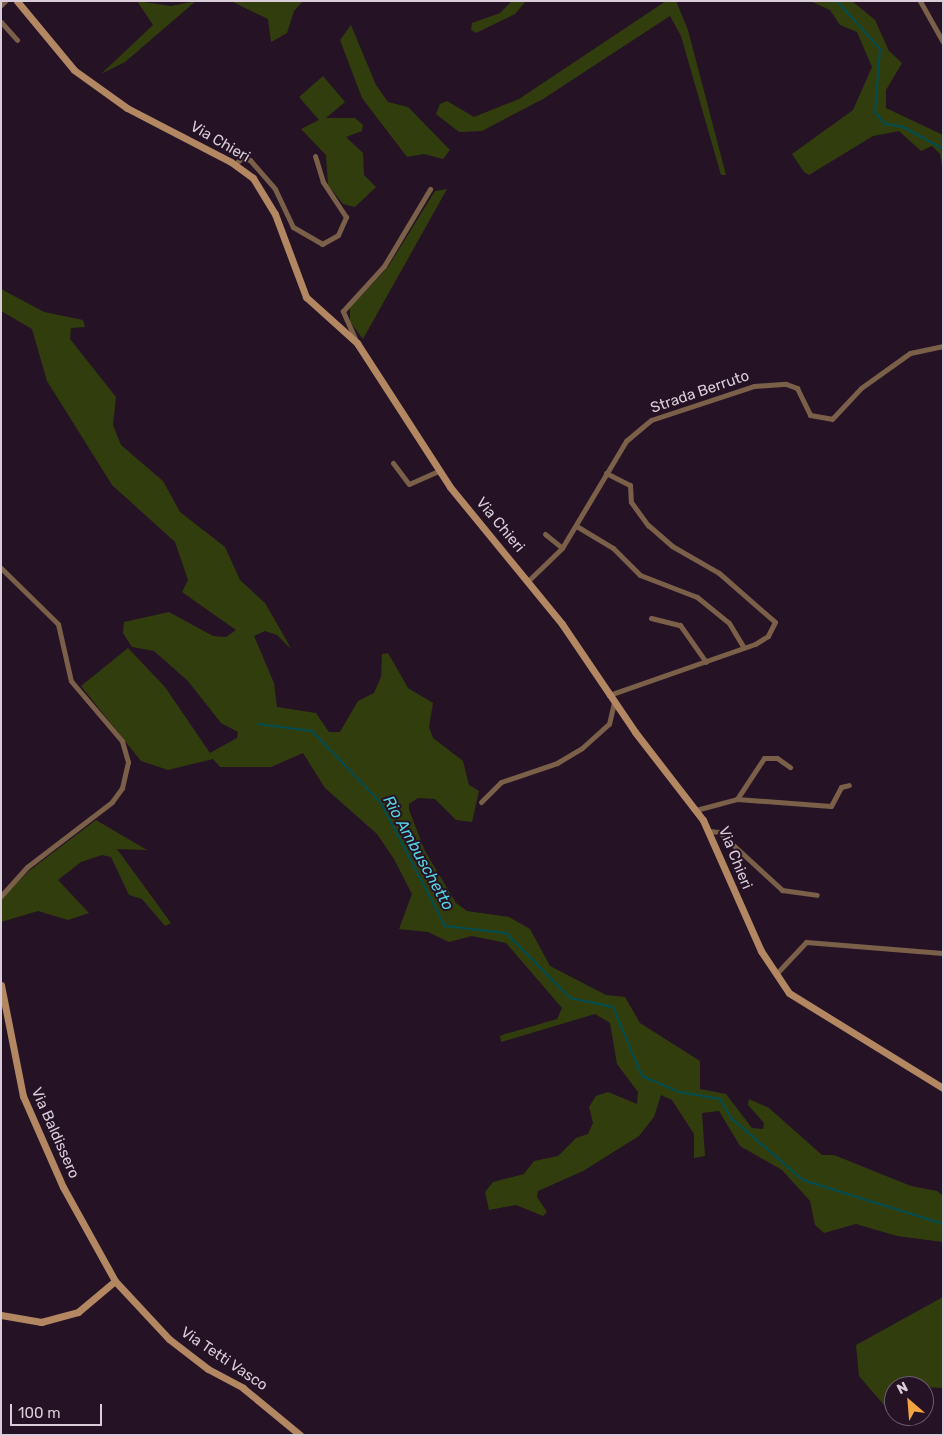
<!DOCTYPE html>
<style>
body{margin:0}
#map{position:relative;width:944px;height:1436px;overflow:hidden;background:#251325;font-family:Rubik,sans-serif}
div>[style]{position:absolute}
.green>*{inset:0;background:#313d0d}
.stream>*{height:2px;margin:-1px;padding:0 1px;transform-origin:1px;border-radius:1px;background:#014d54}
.street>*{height:5px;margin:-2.5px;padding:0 2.5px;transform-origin:2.5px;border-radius:2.5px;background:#7b6049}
.secondary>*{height:7px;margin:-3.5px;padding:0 3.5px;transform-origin:3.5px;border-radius:3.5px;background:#b28762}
span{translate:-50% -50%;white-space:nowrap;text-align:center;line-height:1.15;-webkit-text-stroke:4px #251325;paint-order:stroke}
.street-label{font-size:15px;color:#dacdd9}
.water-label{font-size:16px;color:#56d3e1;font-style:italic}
.frame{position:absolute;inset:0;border:2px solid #dacdd9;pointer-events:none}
.north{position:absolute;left:884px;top:1376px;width:50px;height:50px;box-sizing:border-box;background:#251325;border:1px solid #6d5d6d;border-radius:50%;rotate:333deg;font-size:14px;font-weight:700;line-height:20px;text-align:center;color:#dacdd9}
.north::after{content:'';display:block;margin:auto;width:18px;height:22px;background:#f3a442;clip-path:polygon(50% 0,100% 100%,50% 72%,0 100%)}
.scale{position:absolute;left:10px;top:1404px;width:92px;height:22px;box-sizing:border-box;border:2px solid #dacdd9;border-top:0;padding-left:6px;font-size:15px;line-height:18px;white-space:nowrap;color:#dacdd9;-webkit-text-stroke:4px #251325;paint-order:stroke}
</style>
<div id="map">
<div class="green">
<div style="clip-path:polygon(137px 1px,171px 6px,196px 1px,125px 62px,101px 74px,153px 25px)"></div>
<div style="clip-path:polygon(231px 1px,303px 1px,294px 11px,287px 33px,271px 42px,268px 19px)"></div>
<div style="clip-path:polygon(512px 1px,526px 1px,515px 14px,476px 33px,471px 30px,472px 23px,500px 13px)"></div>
<div style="clip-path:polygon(666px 1px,676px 1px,688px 30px,726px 175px,721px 175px,681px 36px,670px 16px,543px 99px,482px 131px,459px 132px,436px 114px,440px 104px,447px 101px,474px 117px,519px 99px)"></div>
<div style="clip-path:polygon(810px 1px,852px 1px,875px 20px,889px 51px,902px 63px,886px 90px,886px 108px,943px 135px,943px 172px,940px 154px,932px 146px,921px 151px,899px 131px,873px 136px,809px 175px,804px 172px,792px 154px,853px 110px,872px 67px,857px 32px,840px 25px,830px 10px)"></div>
<div style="clip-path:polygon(351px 25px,376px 85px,388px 102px,408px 107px,450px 150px,443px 159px,424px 154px,407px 157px,362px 98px,340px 40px)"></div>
<div style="clip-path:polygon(323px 76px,345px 102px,326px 118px,355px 118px,363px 125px,362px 131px,346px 137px,363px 153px,364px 175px,376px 187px,355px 207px,343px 204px,328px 185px,326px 155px,301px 129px,319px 120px,299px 97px)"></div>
<div style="clip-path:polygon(447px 189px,363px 339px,350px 322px,350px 308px,388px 267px,435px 191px)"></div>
<div style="clip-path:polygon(1px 289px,44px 312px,83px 320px,85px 327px,71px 328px,70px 339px,116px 397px,113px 425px,121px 445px,163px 481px,180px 512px,225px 547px,240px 580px,265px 603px,288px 643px,291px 649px,277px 635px,265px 631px,254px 636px,274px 683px,277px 707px,316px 713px,329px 732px,340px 732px,358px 701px,374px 693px,381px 677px,382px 654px,388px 653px,408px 688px,433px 703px,429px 727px,433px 738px,463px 761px,469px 785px,479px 791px,472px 822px,456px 820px,435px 799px,418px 798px,409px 804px,409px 810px,425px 851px,456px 903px,467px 911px,509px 917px,530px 929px,550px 966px,606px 995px,625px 997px,640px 1023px,700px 1061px,700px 1089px,726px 1094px,752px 1128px,763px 1129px,764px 1123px,748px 1105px,749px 1099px,769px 1108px,822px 1155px,834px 1155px,911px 1186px,937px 1191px,943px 1196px,943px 1242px,897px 1236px,856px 1224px,824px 1233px,815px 1225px,810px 1201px,782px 1170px,740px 1146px,719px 1111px,702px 1113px,705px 1156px,694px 1158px,694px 1134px,672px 1100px,661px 1095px,654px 1117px,639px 1136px,583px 1171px,538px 1191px,537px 1197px,547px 1212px,543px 1216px,516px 1205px,489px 1210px,485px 1192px,493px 1182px,524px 1174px,534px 1161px,558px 1156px,576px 1138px,588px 1134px,593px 1123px,589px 1107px,596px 1096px,608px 1092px,637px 1104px,638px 1092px,617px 1064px,610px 1023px,595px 1014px,501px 1042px,500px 1036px,505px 1034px,557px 1019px,562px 1008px,506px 943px,472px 936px,449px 942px,428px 932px,399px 929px,412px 894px,394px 859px,377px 834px,325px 788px,303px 753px,271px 767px,220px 767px,213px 759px,168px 770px,141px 761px,81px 686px,128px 648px,165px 687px,210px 753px,237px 738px,238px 732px,221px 723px,188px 681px,154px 651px,132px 647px,123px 633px,124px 622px,169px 612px,213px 636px,226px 637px,236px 630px,182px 592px,188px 580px,175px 542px,112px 485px,47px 381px,32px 329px,1px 311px)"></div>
<div style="clip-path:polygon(96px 820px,147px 850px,117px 849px,171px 923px,165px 926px,142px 899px,129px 895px,111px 857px,102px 855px,81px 862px,58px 880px,89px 913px,68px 920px,38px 911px,1px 922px,1px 899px,30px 870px)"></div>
<div style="clip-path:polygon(943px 1297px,943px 1388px,894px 1386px,894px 1411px,890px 1412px,859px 1376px,856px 1345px)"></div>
</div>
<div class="stream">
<div style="left:837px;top:1px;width:64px;rotate:48.1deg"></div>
<div style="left:880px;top:49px;width:63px;rotate:94.5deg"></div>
<div style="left:875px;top:112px;width:16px;rotate:50deg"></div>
<div style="left:885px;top:124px;width:18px;rotate:9deg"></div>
<div style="left:903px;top:127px;width:46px;rotate:28.8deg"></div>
<div style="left:258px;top:724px;width:54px;rotate:7.4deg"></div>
<div style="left:312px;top:731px;width:100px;rotate:46.2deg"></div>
<div style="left:381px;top:803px;width:139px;rotate:62.5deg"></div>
<div style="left:445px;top:926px;width:61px;rotate:6.5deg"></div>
<div style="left:506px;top:933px;width:91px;rotate:45.4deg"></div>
<div style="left:570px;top:998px;width:44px;rotate:11.8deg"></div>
<div style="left:613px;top:1007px;width:75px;rotate:67.2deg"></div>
<div style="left:642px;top:1076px;width:40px;rotate:23.4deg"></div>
<div style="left:679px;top:1092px;width:42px;rotate:9.7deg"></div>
<div style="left:720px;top:1099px;width:22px;rotate:60deg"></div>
<div style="left:731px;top:1118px;width:95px;rotate:40.7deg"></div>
<div style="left:803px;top:1180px;width:147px;rotate:17.4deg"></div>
</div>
<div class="street">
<div style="left:920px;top:1px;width:47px;rotate:60.7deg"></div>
<div style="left:1px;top:5px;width:6px;rotate:-45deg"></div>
<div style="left:1px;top:22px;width:24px;rotate:48deg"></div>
<div style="left:235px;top:164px;width:9px;rotate:-41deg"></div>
<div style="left:242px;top:158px;width:8px;rotate:14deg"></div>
<div style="left:250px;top:160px;width:38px;rotate:49deg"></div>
<div style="left:275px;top:189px;width:42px;rotate:64.7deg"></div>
<div style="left:293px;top:227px;width:34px;rotate:30deg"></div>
<div style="left:322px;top:244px;width:18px;rotate:-29deg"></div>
<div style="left:338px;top:235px;width:20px;rotate:-66deg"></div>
<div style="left:346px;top:217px;width:42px;rotate:-123.3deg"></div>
<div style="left:323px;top:182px;width:27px;rotate:-107deg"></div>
<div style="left:357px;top:343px;width:35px;rotate:-114deg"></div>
<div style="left:343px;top:311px;width:61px;rotate:-47.7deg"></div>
<div style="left:384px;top:266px;width:90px;rotate:-59.1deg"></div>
<div style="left:393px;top:463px;width:26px;rotate:53deg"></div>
<div style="left:409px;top:484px;width:34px;rotate:-24deg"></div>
<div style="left:606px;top:473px;width:27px;rotate:27deg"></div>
<div style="left:630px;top:485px;width:17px;rotate:87deg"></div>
<div style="left:631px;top:502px;width:29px;rotate:54deg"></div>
<div style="left:648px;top:525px;width:32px;rotate:41deg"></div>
<div style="left:672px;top:546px;width:54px;rotate:29.9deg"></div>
<div style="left:719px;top:573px;width:74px;rotate:41.2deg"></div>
<div style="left:775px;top:622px;width:16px;rotate:117deg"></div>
<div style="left:768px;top:636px;width:15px;rotate:148deg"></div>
<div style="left:755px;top:644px;width:155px;rotate:160.7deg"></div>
<div style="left:578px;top:527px;width:41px;rotate:31deg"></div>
<div style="left:613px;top:548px;width:38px;rotate:45deg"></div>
<div style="left:640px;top:575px;width:61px;rotate:21.1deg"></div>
<div style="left:697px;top:597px;width:41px;rotate:39.1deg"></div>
<div style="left:729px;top:623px;width:27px;rotate:59deg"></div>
<div style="left:545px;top:534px;width:22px;rotate:39deg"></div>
<div style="left:1px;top:568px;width:80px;rotate:44.5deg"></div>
<div style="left:58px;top:624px;width:58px;rotate:77.2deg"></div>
<div style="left:71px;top:681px;width:79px;rotate:49.6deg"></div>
<div style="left:122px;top:741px;width:22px;rotate:74deg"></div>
<div style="left:128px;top:762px;width:27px;rotate:103deg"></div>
<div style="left:122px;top:788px;width:17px;rotate:126deg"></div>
<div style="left:112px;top:802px;width:107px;rotate:142.6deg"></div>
<div style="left:27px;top:867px;width:39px;rotate:132deg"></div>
<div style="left:529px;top:580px;width:46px;rotate:-44.1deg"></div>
<div style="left:562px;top:548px;width:125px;rotate:-59.1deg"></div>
<div style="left:626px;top:441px;width:33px;rotate:-40deg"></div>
<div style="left:651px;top:420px;width:108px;rotate:-18.3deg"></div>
<div style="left:754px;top:386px;width:32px;rotate:-4deg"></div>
<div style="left:786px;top:384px;width:12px;rotate:20deg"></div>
<div style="left:797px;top:388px;width:30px;rotate:64deg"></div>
<div style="left:810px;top:415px;width:22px;rotate:10deg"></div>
<div style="left:832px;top:419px;width:42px;rotate:-46.9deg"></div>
<div style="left:861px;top:388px;width:60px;rotate:-35.5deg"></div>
<div style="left:910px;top:353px;width:34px;rotate:-12deg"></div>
<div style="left:651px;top:618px;width:30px;rotate:14deg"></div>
<div style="left:680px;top:625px;width:45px;rotate:54.9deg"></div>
<div style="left:737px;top:799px;width:49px;rotate:-56.6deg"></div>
<div style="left:764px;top:758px;width:13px"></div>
<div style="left:777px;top:758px;width:16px;rotate:35deg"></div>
<div style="left:481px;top:802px;width:28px;rotate:-45deg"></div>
<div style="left:501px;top:782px;width:59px;rotate:-18.7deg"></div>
<div style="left:557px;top:763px;width:29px;rotate:-31deg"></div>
<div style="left:582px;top:748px;width:36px;rotate:-42deg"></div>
<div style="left:609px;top:724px;width:23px;rotate:-77deg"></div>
<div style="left:696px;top:810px;width:42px;rotate:-15deg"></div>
<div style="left:737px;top:799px;width:94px;rotate:4.3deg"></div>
<div style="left:831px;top:806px;width:21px;rotate:-62deg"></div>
<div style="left:841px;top:787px;width:8px;rotate:-14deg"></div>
<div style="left:709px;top:831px;width:10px;rotate:6deg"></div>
<div style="left:719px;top:832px;width:86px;rotate:42.6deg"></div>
<div style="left:782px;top:890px;width:35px;rotate:8deg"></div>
<div style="left:776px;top:974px;width:44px;rotate:-46.8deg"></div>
<div style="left:806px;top:942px;width:137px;rotate:4.6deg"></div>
</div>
<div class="secondary">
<div style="left:17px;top:1px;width:89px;rotate:50.4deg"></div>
<div style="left:74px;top:70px;width:65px;rotate:35.6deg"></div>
<div style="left:127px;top:108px;width:117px;rotate:27.4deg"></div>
<div style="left:231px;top:162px;width:27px;rotate:36deg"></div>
<div style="left:253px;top:178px;width:42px;rotate:58.6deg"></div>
<div style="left:275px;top:214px;width:89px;rotate:69.5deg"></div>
<div style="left:306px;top:297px;width:69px;rotate:42deg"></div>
<div style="left:357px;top:343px;width:171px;rotate:57.1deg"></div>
<div style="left:450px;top:487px;width:177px;rotate:50.7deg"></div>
<div style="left:562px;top:624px;width:130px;rotate:55.9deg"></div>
<div style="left:635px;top:732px;width:111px;rotate:52.3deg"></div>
<div style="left:703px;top:820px;width:143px;rotate:66.1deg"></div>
<div style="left:761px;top:951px;width:50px;rotate:56.3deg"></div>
<div style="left:789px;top:993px;width:181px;rotate:31.7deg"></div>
<div style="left:1px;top:985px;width:113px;rotate:78.8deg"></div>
<div style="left:23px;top:1096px;width:99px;rotate:66.3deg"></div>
<div style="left:63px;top:1187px;width:107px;rotate:61deg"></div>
<div style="left:115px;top:1281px;width:79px;rotate:47deg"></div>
<div style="left:169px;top:1339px;width:49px;rotate:37.6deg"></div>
<div style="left:208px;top:1369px;width:40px;rotate:28deg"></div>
<div style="left:243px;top:1388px;width:74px;rotate:39.5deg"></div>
<div style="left:1px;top:1315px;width:41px;rotate:9.9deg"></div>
<div style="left:41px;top:1322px;width:38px;rotate:-15deg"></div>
<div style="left:78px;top:1312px;width:48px;rotate:-40deg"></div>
</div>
<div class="street-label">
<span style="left:220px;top:142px;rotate:30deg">Via Chieri</span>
<span style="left:700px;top:392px;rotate:-19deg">Strada Berruto</span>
<span style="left:500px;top:525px;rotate:50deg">Via Chieri</span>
<span style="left:735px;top:858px;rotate:68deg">Via Chieri</span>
<span style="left:55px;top:1133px;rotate:66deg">Via Baldissero</span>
<span style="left:224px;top:1359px;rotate:34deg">Via Tetti Vasco</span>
</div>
<div class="water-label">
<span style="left:418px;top:853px;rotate:61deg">Rio Ambuschetto</span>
</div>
<div class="frame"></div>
<div class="north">N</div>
<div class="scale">100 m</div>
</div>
